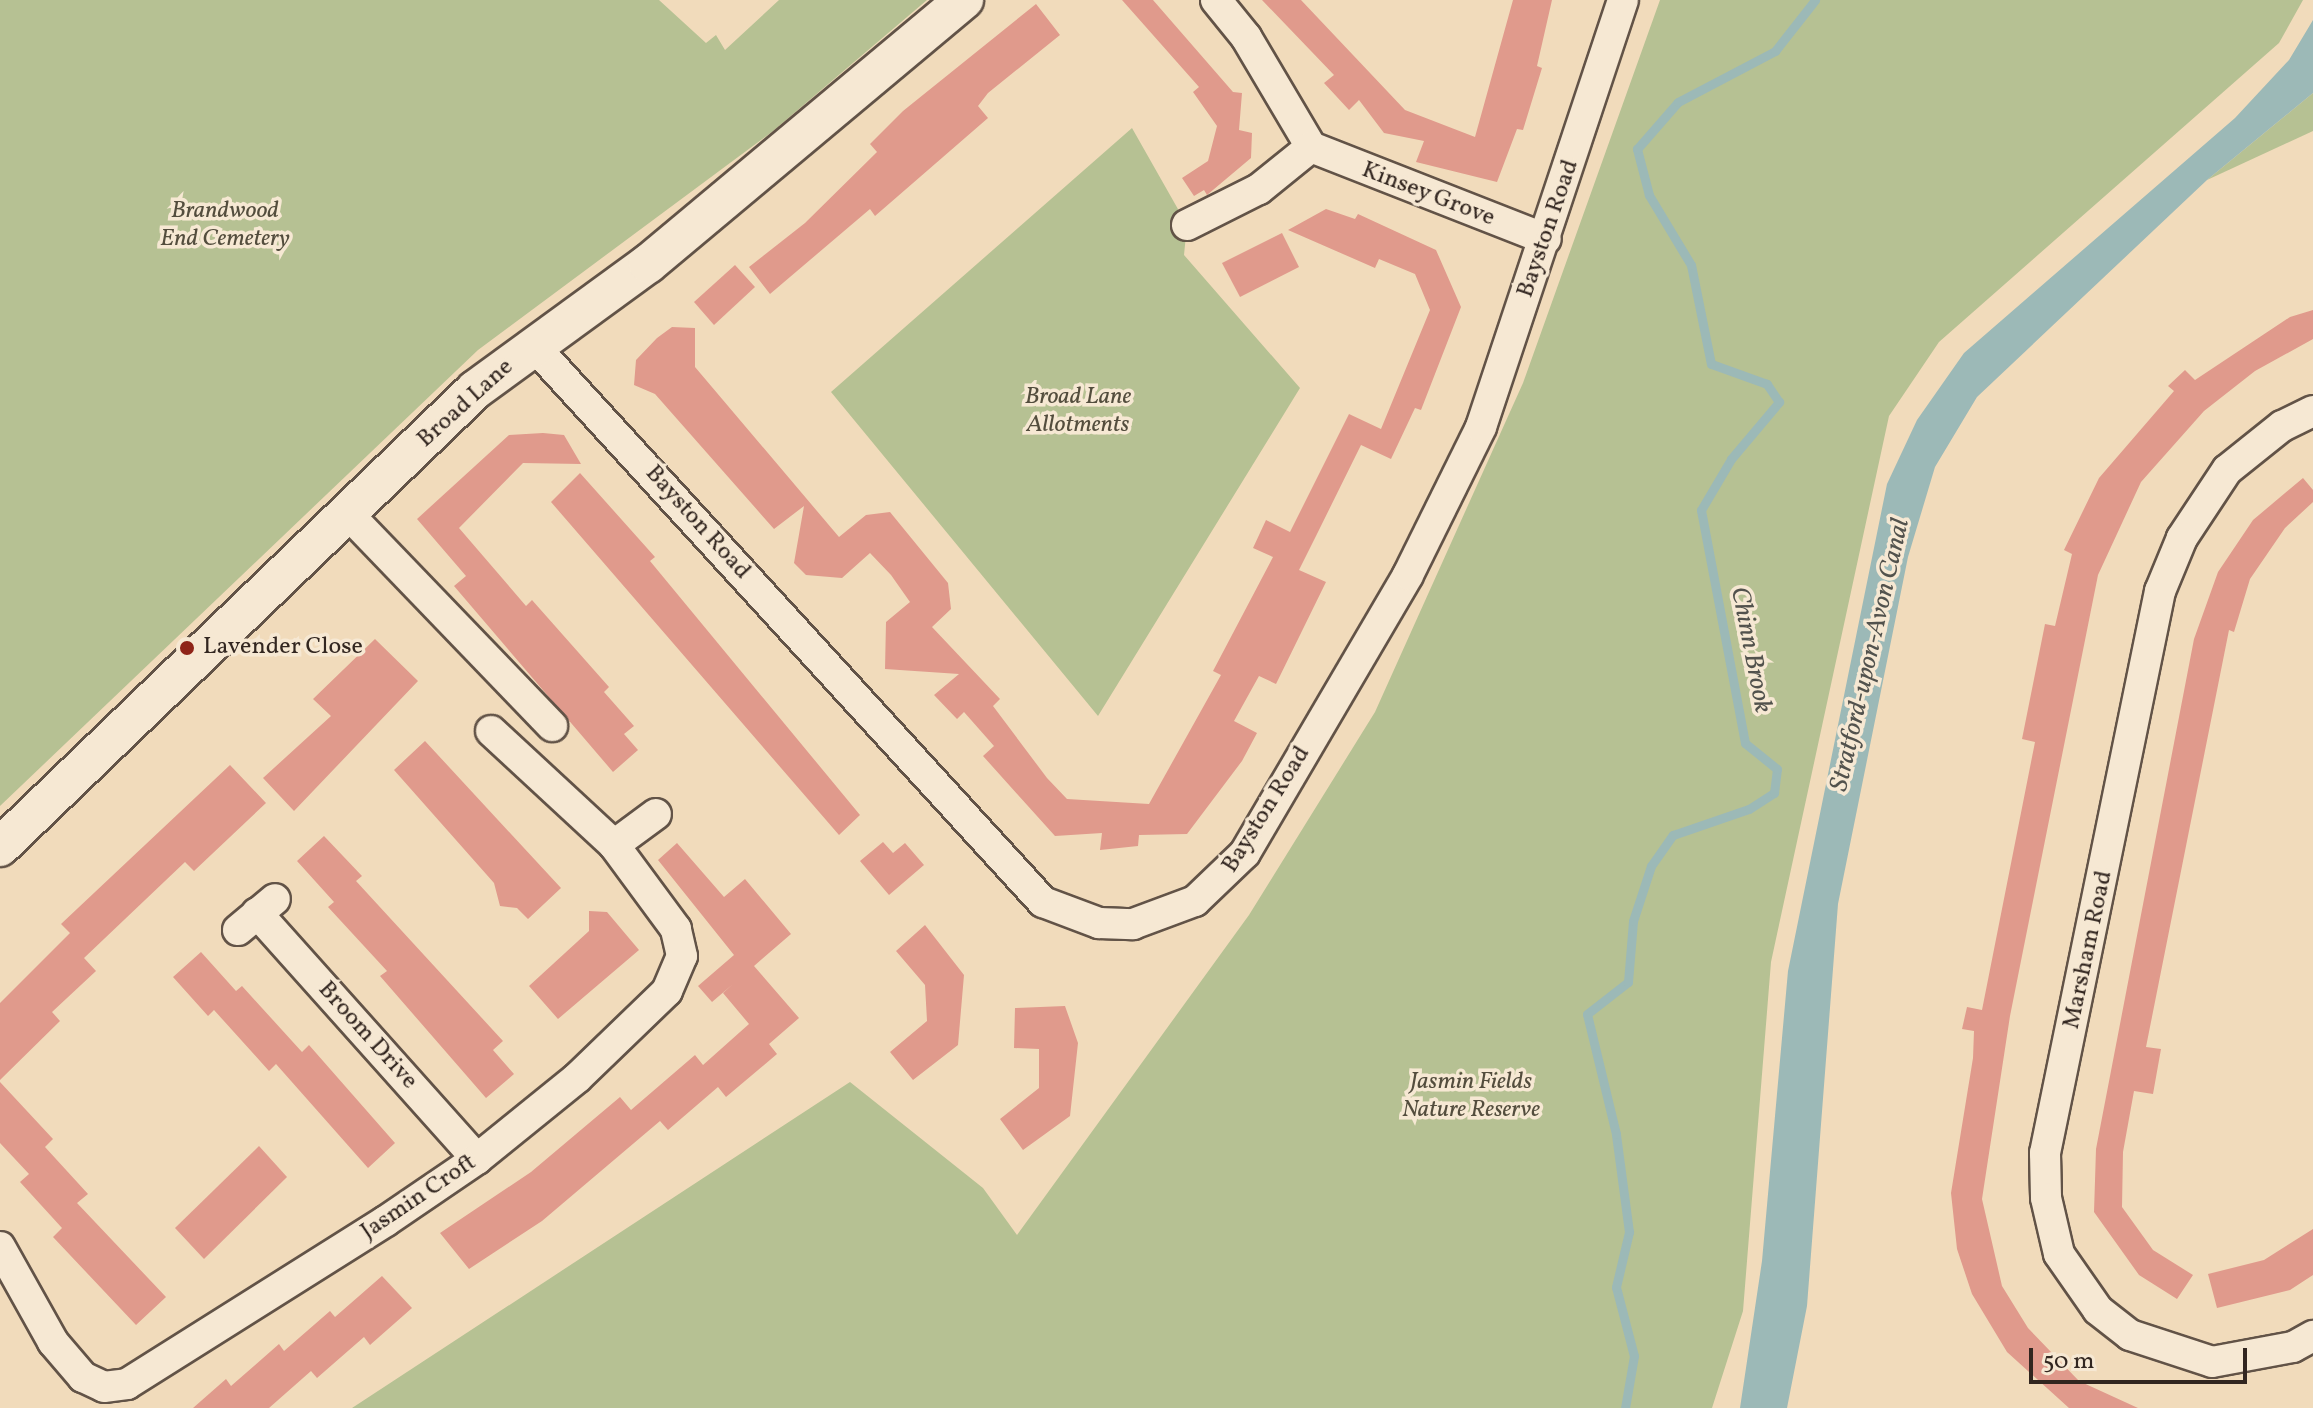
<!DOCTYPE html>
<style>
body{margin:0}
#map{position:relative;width:2313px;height:1408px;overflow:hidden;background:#f1dbbb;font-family:Vollkorn,serif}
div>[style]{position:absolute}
.green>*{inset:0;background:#b6c193}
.water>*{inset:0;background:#9cb9b7}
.stream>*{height:9px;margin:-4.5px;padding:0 4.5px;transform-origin:4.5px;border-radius:4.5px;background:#9cb9b7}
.building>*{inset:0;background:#e09a8c}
.roads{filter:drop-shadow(2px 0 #625347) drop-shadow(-2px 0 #625347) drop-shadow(0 2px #625347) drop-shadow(0 -2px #625347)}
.minor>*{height:30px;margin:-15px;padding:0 15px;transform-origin:15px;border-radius:15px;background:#f6e8d3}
.tertiary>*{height:38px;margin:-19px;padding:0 19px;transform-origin:19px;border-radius:19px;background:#f6e8d3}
.dots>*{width:22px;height:22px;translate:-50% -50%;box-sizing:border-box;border:4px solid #f6e8d3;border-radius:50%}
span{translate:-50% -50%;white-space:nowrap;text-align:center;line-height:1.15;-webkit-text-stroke:7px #f6e8d3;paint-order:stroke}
.street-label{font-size:24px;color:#322620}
.park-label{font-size:24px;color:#534d3d;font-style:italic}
.poi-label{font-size:24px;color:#322620}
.left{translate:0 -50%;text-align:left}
.water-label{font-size:26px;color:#52524d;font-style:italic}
.scale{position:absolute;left:2029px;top:1348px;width:218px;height:36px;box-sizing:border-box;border:4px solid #322620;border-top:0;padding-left:10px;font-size:24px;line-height:28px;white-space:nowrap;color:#322620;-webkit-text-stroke:6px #f6e8d3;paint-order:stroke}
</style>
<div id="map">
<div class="green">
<div style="clip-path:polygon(0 0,659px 0,706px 43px,716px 35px,725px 50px,779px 0,927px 0,773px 131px,478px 350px,0 806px)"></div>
<div style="clip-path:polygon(1660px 0,2303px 0,2279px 43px,1939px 342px,1889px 416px,1771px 962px,1743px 1311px,1712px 1408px,352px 1408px,850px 1082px,983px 1188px,1017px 1235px,1249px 915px,1375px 712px,1523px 383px)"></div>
<div style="clip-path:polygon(2313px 93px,2313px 131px,2207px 180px)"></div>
<div style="clip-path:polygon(1132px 128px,1187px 225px,1184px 255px,1300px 388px,1098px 716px,831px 392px)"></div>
</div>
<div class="water">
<div style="clip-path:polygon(2313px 20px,2313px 93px,2207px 180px,1977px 397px,1935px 467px,1908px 557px,1838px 904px,1807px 1306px,1787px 1408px,1740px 1408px,1762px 1261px,1788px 971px,1887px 484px,1917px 420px,1964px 353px,2235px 118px,2289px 60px)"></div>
</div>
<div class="stream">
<div style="left:1625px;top:1408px;width:53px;rotate:-80.2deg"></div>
<div style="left:1634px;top:1356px;width:71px;rotate:-104.6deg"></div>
<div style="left:1616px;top:1287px;width:57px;rotate:-76.7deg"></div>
<div style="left:1629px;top:1232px;width:99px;rotate:-97.6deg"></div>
<div style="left:1616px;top:1134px;width:123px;rotate:-103.6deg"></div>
<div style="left:1587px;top:1014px;width:52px;rotate:-38deg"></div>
<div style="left:1628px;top:982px;width:61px;rotate:-85.3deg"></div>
<div style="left:1633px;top:921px;width:58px;rotate:-71.9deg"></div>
<div style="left:1651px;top:866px;width:38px;rotate:-55deg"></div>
<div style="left:1673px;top:835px;width:80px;rotate:-18.9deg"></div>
<div style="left:1749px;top:809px;width:30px;rotate:-33deg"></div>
<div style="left:1774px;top:793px;width:24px;rotate:-83deg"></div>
<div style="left:1777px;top:769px;width:41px;rotate:-140.9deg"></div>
<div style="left:1745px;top:743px;width:237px;rotate:-100.7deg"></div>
<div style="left:1701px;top:510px;width:59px;rotate:-59.5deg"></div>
<div style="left:1731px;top:459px;width:75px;rotate:-49.9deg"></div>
<div style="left:1779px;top:402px;width:22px;rotate:-124deg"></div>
<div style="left:1767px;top:384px;width:59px;rotate:-160.3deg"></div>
<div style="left:1711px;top:364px;width:101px;rotate:-101.4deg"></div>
<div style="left:1691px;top:265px;width:82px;rotate:-121deg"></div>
<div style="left:1649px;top:195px;width:48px;rotate:-104.6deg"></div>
<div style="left:1637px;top:149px;width:62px;rotate:-48.9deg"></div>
<div style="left:1678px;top:102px;width:110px;rotate:-27.7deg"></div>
<div style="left:1775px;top:51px;width:65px;rotate:-51.9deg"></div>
</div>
<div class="building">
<div style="clip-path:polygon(1122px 0,1153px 0,1233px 92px,1242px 93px,1239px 130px,1252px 133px,1251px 158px,1207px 195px,1204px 190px,1194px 196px,1182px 178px,1208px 161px,1217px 126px,1193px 92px,1199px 87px)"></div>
<div style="clip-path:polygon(1262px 0,1301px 0,1405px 110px,1475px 137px,1513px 0,1552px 0,1537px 66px,1542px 68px,1523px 130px,1517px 129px,1497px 182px,1416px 162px,1424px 141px,1384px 133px,1359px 100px,1349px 110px,1324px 83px,1334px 75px)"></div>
<div style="clip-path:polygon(1036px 4px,1060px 35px,988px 93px,978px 106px,988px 118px,875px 216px,870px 209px,770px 294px,749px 267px,805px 223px,877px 152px,870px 144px,903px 111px)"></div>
<div style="clip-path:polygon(1326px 209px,1355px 219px,1358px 214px,1436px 250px,1461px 307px,1421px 410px,1415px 408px,1391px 459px,1361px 445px,1316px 536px,1299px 570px,1326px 582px,1276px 684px,1259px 676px,1234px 721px,1257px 733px,1242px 761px,1187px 834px,1139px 835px,1138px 846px,1100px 850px,1102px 833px,1055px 836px,983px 756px,994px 746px,964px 712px,957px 719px,934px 695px,959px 674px,885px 669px,886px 622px,910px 602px,891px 575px,870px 553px,842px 578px,806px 575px,794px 563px,804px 506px,774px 529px,655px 394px,634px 385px,636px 360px,657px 338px,672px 327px,695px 328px,695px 367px,839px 537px,866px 515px,890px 512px,948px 583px,951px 609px,932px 627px,1000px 699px,993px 706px,1047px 778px,1067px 799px,1149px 804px,1221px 675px,1213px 671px,1273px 557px,1253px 548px,1266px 520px,1290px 532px,1349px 414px,1381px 429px,1430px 310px,1415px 274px,1379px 259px,1375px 268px,1288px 230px)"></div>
<div style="clip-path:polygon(1282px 233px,1299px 267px,1240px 297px,1222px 263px)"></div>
<div style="clip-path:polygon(735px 265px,755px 287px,714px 325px,694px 302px)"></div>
<div style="clip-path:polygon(2313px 310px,2313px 339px,2255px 371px,2204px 411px,2141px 482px,2098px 575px,2010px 1016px,1982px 1199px,2002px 1286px,2028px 1328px,2079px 1381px,2138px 1408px,2069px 1408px,2007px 1352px,1972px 1294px,1957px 1249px,1951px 1193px,1973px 1058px,1974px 1031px,1962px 1029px,1967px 1007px,1982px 1010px,2035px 742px,2022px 739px,2045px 624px,2055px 626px,2072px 554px,2064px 550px,2099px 478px,2174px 391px,2168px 386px,2185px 370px,2195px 380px,2290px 317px)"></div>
<div style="clip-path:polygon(543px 433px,564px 435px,581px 464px,523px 463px,459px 528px,526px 606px,532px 600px,609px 687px,604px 692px,634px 726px,624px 734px,638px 750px,613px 772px,454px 586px,466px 576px,417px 519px,509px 435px)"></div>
<div style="clip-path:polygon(580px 473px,655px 557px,650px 561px,860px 815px,839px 835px,551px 502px)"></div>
<div style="clip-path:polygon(2303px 478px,2313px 490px,2313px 502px,2285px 528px,2250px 579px,2234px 632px,2229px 630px,2146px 1047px,2161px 1049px,2153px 1094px,2134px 1091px,2123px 1152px,2122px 1207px,2153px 1250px,2193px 1275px,2177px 1299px,2139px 1275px,2094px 1212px,2096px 1149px,2194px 639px,2218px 572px,2253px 520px)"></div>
<div style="clip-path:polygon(375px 639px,418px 681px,294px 811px,263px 778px,331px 716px,313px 699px)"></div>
<div style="clip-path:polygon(425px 741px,561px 888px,528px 919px,517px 908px,500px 906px,494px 883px,394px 770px)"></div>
<div style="clip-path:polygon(230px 765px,266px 803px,194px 871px,185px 862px,84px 958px,96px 971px,52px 1012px,60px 1021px,0 1080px,0 1003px,70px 933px,61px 924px)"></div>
<div style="clip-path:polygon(324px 836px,362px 876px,356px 881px,503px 1041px,493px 1050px,514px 1074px,486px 1098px,380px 976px,387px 971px,328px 907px,334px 902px,297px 861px)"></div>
<div style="clip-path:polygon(883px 842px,893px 853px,905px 843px,924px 865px,889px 895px,860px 861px)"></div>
<div style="clip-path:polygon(677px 843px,724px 897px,745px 879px,791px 934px,754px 966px,799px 1018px,769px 1044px,777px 1054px,726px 1097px,718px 1087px,668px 1130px,660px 1121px,542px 1221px,469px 1269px,440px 1233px,531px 1172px,620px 1097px,631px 1110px,695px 1055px,703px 1065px,749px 1024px,723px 993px,733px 984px,712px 1002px,698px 986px,734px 955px,658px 860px)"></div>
<div style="clip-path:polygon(589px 911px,607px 912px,639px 950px,558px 1019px,529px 986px,589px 931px)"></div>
<div style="clip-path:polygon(925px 925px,964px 975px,958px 1045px,913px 1080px,890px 1052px,927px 1021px,925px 985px,896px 951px)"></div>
<div style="clip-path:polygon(201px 952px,236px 991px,242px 986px,302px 1052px,309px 1045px,395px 1143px,368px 1168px,276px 1064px,269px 1071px,214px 1010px,208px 1016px,173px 977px)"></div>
<div style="clip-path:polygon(1065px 1006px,1078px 1043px,1070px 1116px,1023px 1150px,1000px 1119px,1039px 1088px,1039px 1049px,1014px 1048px,1015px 1008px)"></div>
<div style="clip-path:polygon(0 1082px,53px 1139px,45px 1147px,88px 1194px,77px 1203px,166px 1297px,136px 1325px,53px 1237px,62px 1228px,20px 1182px,29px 1174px,0 1143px)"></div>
<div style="clip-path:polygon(259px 1146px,287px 1177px,204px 1259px,175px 1228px)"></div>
<div style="clip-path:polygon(2313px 1229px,2313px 1275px,2290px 1290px,2217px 1308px,2208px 1274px,2264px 1260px)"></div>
<div style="clip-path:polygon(382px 1276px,412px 1308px,370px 1345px,364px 1337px,317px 1378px,311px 1371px,269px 1408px,193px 1408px,226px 1379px,231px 1386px,279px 1344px,284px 1351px,330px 1311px,335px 1317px)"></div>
</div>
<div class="roads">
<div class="minor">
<div style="left:1216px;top:0;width:48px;rotate:51deg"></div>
<div style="left:1246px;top:37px;width:128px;rotate:59.4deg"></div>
<div style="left:1311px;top:147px;width:252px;rotate:21.4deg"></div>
<div style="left:1187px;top:225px;width:80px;rotate:-26.6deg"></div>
<div style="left:1259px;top:189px;width:67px;rotate:-38.9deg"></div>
<div style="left:534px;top:346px;width:754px;rotate:47.53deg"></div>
<div style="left:1043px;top:902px;width:60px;rotate:20.6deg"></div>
<div style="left:1099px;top:923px;width:34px;rotate:2deg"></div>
<div style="left:1133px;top:924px;width:66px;rotate:-20.4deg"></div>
<div style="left:1195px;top:901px;width:69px;rotate:-43.8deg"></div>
<div style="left:1245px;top:853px;width:322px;rotate:-59.6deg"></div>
<div style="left:1408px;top:575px;width:165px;rotate:-63.7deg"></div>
<div style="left:1481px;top:427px;width:450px;rotate:-71.6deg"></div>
<div style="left:2313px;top:411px;width:34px;rotate:154deg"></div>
<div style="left:2282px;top:426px;width:70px;rotate:141.3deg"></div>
<div style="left:2227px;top:470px;width:82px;rotate:123.5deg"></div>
<div style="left:2182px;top:538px;width:57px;rotate:112.5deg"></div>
<div style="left:2160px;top:591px;width:574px;rotate:101.56deg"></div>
<div style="left:2045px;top:1153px;width:45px;rotate:88.7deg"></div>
<div style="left:2046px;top:1198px;width:57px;rotate:76.9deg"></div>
<div style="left:2059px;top:1254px;width:68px;rotate:55.1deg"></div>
<div style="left:2098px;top:1310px;width:41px;rotate:38deg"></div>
<div style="left:2130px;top:1335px;width:86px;rotate:18.2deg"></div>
<div style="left:2212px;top:1362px;width:82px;rotate:-10.5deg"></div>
<div style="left:2293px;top:1347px;width:23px;rotate:-29deg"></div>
<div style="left:349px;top:515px;width:293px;rotate:46.1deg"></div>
<div style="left:491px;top:731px;width:168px;rotate:42.8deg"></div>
<div style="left:257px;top:913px;width:330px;rotate:48.2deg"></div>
<div style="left:238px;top:930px;width:48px;rotate:-40deg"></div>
<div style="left:0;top:1247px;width:109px;rotate:60.8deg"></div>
<div style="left:53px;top:1342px;width:46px;rotate:49.4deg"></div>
<div style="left:83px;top:1377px;width:23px;rotate:25deg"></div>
<div style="left:104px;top:1387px;width:23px;rotate:-7deg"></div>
<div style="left:127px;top:1384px;width:306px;rotate:-32.2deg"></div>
<div style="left:386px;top:1221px;width:110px;rotate:-34.3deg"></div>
<div style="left:477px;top:1159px;width:129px;rotate:-39deg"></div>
<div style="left:577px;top:1078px;width:125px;rotate:-44deg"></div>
<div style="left:667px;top:991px;width:38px;rotate:-67deg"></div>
<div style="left:682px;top:956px;width:28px;rotate:-103deg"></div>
<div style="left:676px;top:929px;width:104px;rotate:-126.4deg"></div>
<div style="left:614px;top:845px;width:52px;rotate:-36.4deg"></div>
</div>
<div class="tertiary">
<div style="left:0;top:847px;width:659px;rotate:-43.89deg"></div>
<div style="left:475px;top:390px;width:214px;rotate:-36.1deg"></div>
<div style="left:648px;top:264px;width:412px;rotate:-39.9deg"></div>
</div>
</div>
<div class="dots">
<div style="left:187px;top:648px;background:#8f2418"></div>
</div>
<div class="street-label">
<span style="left:1428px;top:195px;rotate:21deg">Kinsey Grove</span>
<span style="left:1549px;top:229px;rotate:-71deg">Bayston Road</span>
<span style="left:466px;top:404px;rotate:-42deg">Broad Lane</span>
<span style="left:697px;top:523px;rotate:48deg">Bayston Road</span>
<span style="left:1267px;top:810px;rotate:-58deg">Bayston Road</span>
<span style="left:2089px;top:950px;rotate:-78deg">Marsham Road</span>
<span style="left:367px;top:1036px;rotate:48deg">Broom Drive</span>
<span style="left:419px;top:1198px;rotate:-34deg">Jasmin Croft</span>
</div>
<div class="park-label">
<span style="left:225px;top:226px">Brandwood<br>End Cemetery</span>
<span style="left:1078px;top:412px">Broad Lane<br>Allotments</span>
<span style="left:1471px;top:1097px">Jasmin Fields<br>Nature Reserve</span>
</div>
<div class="poi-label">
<span class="left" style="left:203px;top:648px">Lavender Close</span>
</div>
<div class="water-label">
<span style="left:1750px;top:650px;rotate:79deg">Chinn Brook</span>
<span style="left:1871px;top:655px;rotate:-77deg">Stratford-upon-Avon Canal</span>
</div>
<div class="scale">50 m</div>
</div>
